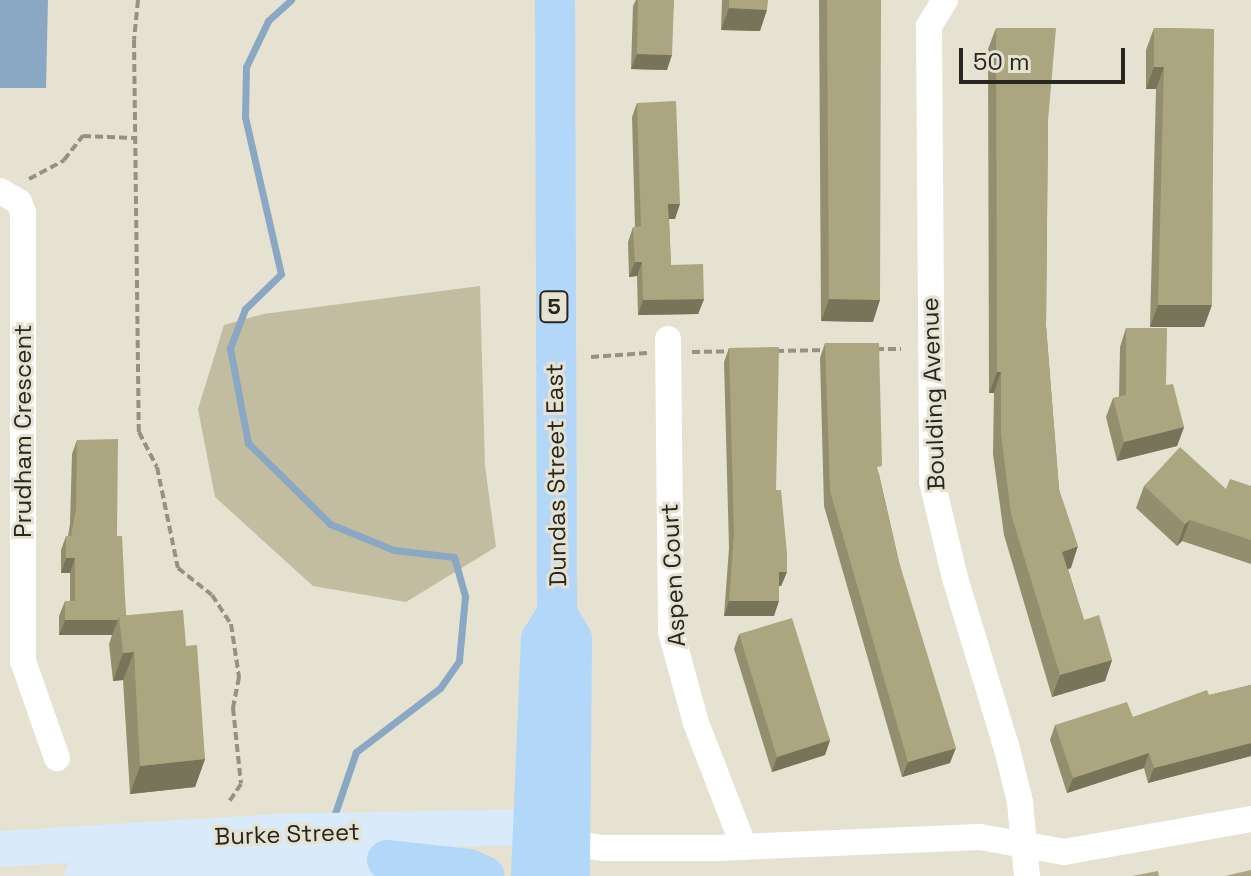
<!DOCTYPE html>
<style>
body{margin:0}
#map{position:relative;width:1251px;height:876px;overflow:hidden;background:#e5e2d1;font-family:"Space Grotesk",sans-serif}
div>[style]{position:absolute}
.green>*{inset:0;background:#c2bda0}
.water>*{inset:0;background:#8aa8c4}
.stream>*{height:7px;margin:-3.5px;padding:0 3.5px;transform-origin:3.5px;border-radius:3.5px;background:#8aa8c4}
.path>*{height:4px;margin-top:-2px;transform-origin:0;background:repeating-linear-gradient(90deg,#949285 0 8px,transparent 0 12px)}
.street>*{height:26px;margin:-13px;padding:0 13px;transform-origin:13px;border-radius:13px;background:#fff}
.secondary>*{height:36px;margin:-18px;padding:0 18px;transform-origin:18px;border-radius:18px;background:#d9ebfb}
.primary>*{height:40px;margin:-20px;padding:0 20px;transform-origin:20px;border-radius:20px;background:#b3d7f8}
.wall>*{inset:0;background:#938f6e}
.shaded-wall>*{inset:0;background:#78745a}
.building>*{inset:0;background:#aba680}
span{translate:-50% -50%;white-space:nowrap;text-align:center;line-height:1.15;-webkit-text-stroke:6px #e5e2d1;paint-order:stroke}
.shield-label span{padding:2px 6px;background:#e5e2d1;border:2px solid;border-radius:6px;-webkit-text-stroke-width:0}
.shield-label{font-size:22px;color:#272620;font-weight:700}
.street-label{font-size:24px;color:#272620}
.scale{position:absolute;left:959px;top:48px;width:166px;height:36px;box-sizing:border-box;border:4px solid #272620;border-top:0;padding-left:10px;font-size:24px;line-height:28px;white-space:nowrap;color:#272620;-webkit-text-stroke:6px #e5e2d1;paint-order:stroke}
</style>
<div id="map">
<div class="green">
<div style="clip-path:polygon(480px 286px,485px 466px,496px 547px,406px 602px,313px 586px,215px 497px,198px 409px,224px 325px,263px 314px)"></div>
</div>
<div class="water">
<div style="clip-path:polygon(0 0,48px 0,46px 88px,0 88px)"></div>
</div>
<div class="stream">
<div style="left:291px;top:0;width:31px;rotate:138deg"></div>
<div style="left:268px;top:21px;width:51px;rotate:115.6deg"></div>
<div style="left:246px;top:67px;width:50px;rotate:91.1deg"></div>
<div style="left:245px;top:117px;width:161px;rotate:77.1deg"></div>
<div style="left:281px;top:274px;width:50px;rotate:135.8deg"></div>
<div style="left:245px;top:309px;width:42px;rotate:111deg"></div>
<div style="left:230px;top:348px;width:97px;rotate:79.3deg"></div>
<div style="left:248px;top:443px;width:115px;rotate:44.6deg"></div>
<div style="left:330px;top:524px;width:69px;rotate:22.1deg"></div>
<div style="left:394px;top:550px;width:60px;rotate:6.7deg"></div>
<div style="left:454px;top:557px;width:41px;rotate:74.2deg"></div>
<div style="left:465px;top:596px;width:65px;rotate:95.3deg"></div>
<div style="left:459px;top:661px;width:33px;rotate:125deg"></div>
<div style="left:440px;top:688px;width:106px;rotate:142.7deg"></div>
<div style="left:356px;top:752px;width:71px;rotate:108.9deg"></div>
</div>
<div class="path">
<div style="left:138px;top:0;width:40px;rotate:95.7deg"></div>
<div style="left:134px;top:40px;width:392px;rotate:89.3deg"></div>
<div style="left:139px;top:432px;width:39px;rotate:63deg"></div>
<div style="left:157px;top:467px;width:103px;rotate:78.3deg"></div>
<div style="left:178px;top:568px;width:43px;rotate:38.5deg"></div>
<div style="left:212px;top:595px;width:35px;rotate:57deg"></div>
<div style="left:231px;top:624px;width:54px;rotate:81.4deg"></div>
<div style="left:239px;top:677px;width:32px;rotate:101deg"></div>
<div style="left:233px;top:708px;width:76px;rotate:84deg"></div>
<div style="left:241px;top:784px;width:23px;rotate:124deg"></div>
<div style="left:29px;top:179px;width:40px;rotate:-28deg"></div>
<div style="left:64px;top:160px;width:31px;rotate:-52deg"></div>
<div style="left:83px;top:136px;width:51px;rotate:2.2deg"></div>
<div style="left:876px;top:349px;width:25px"></div>
<div style="left:776px;top:351px;width:51px;rotate:-1.1deg"></div>
<div style="left:692px;top:352px;width:39px;rotate:-1deg"></div>
<div style="left:591px;top:357px;width:56px;rotate:-4.1deg"></div>
</div>
<div class="street">
<div style="left:945px;top:0;width:31px;rotate:122deg"></div>
<div style="left:929px;top:26px;width:456px;rotate:89.6deg"></div>
<div style="left:932px;top:482px;width:99px;rotate:76.5deg"></div>
<div style="left:955px;top:578px;width:179px;rotate:73.1deg"></div>
<div style="left:1007px;top:749px;width:55px;rotate:76.2deg"></div>
<div style="left:1020px;top:802px;width:74px;rotate:84.6deg"></div>
<div style="left:0;top:191px;width:22px;rotate:30deg"></div>
<div style="left:19px;top:202px;width:12px;rotate:70deg"></div>
<div style="left:23px;top:213px;width:448px;rotate:90deg"></div>
<div style="left:23px;top:661px;width:103px;rotate:70.7deg"></div>
<div style="left:668px;top:339px;width:293px;rotate:89.4deg"></div>
<div style="left:671px;top:632px;width:94px;rotate:74.6deg"></div>
<div style="left:696px;top:723px;width:133px;rotate:68.8deg"></div>
<div style="left:570px;top:843px;width:33px;rotate:9deg"></div>
<div style="left:603px;top:848px;width:113px"></div>
<div style="left:716px;top:848px;width:264px;rotate:-2.4deg"></div>
<div style="left:980px;top:837px;width:85px;rotate:10.1deg"></div>
<div style="left:1064px;top:852px;width:190px;rotate:-10deg"></div>
</div>
<div class="secondary">
<div style="left:0;top:849px;width:276px;rotate:-3.5deg"></div>
<div style="left:275px;top:832px;width:259px;rotate:-1.1deg"></div>
<div style="left:534px;top:827px;width:25px;rotate:23deg"></div>
<div style="left:82px;top:876px;width:195px;rotate:-4.4deg"></div>
<div style="left:276px;top:861px;width:141px;rotate:-1.6deg"></div>
</div>
<div class="primary">
<div style="left:555px;top:0;width:613px;rotate:89.81deg"></div>
<div style="left:557px;top:613px;width:30px;rotate:60deg"></div>
<div style="left:572px;top:639px;width:237px;rotate:90.5deg"></div>
<div style="left:387px;top:860px;width:82px;rotate:6.3deg"></div>
<div style="left:469px;top:869px;width:17px;rotate:24deg"></div>
<div style="left:531px;top:876px;width:237px;rotate:-87.6deg"></div>
<div style="left:541px;top:639px;width:31px;rotate:-58deg"></div>
</div>
<div class="wall">
<div style="clip-path:polygon(636px 0,674px 0,667px 70px,631px 69px,633px 6px)"></div>
<div style="clip-path:polygon(722px 0,768px 0,760px 31px,721px 30px)"></div>
<div style="clip-path:polygon(819px 0,881px 0,873px 322px,821px 321px)"></div>
<div style="clip-path:polygon(996px 28px,1048px 121px,1046px 326px,1059px 489px,1071px 568px,1068px 569px,1084px 620px,1112px 660px,1105px 681px,1052px 697px,1004px 535px,993px 454px,994px 393px,989px 393px,988px 49px)"></div>
<div style="clip-path:polygon(1154px 28px,1214px 29px,1204px 327px,1150px 327px,1156px 89px,1146px 89px,1146px 50px)"></div>
<div style="clip-path:polygon(637px 103px,675px 219px,669px 219px,671px 265px,704px 299px,698px 314px,638px 315px,637px 276px,629px 277px,628px 242px,633px 227px,635px 227px,632px 117px)"></div>
<div style="clip-path:polygon(1126px 328px,1166px 385px,1184px 427px,1177px 446px,1117px 461px,1106px 417px,1113px 398px,1119px 397px,1120px 347px)"></div>
<div style="clip-path:polygon(825px 343px,879px 474px,899px 562px,950px 763px,902px 777px,824px 506px,820px 358px)"></div>
<div style="clip-path:polygon(729px 348px,776px 490px,787px 572px,781px 586px,779px 586px,774px 616px,724px 616px,729px 548px,724px 362px)"></div>
<div style="clip-path:polygon(77px 440px,117px 536px,126px 615px,186px 646px,205px 759px,195px 787px,130px 794px,123px 680px,113px 681px,109px 644px,112px 635px,59px 635px,59px 616px,65px 601px,70px 601px,70px 573px,61px 573px,61px 550px,66px 536px,68px 536px,70px 524px,72px 454px)"></div>
<div style="clip-path:polygon(1144px 486px,1226px 489px,1251px 486px,1251px 564px,1182px 541px,1177px 546px,1136px 508px)"></div>
<div style="clip-path:polygon(739px 634px,830px 740px,825px 755px,772px 772px,734px 649px)"></div>
<div style="clip-path:polygon(1251px 685px,1251px 756px,1148px 783px,1144px 768px,1067px 793px,1050px 740px,1055px 725px,1133px 717px,1209px 695px)"></div>
</div>
<div class="shaded-wall">
<div style="clip-path:polygon(729px 8px,767px 10px,760px 31px,721px 30px)"></div>
<div style="clip-path:polygon(637px 54px,672px 55px,667px 70px,631px 69px)"></div>
<div style="clip-path:polygon(1154px 67px,1164px 67px,1156px 89px,1146px 89px)"></div>
<div style="clip-path:polygon(668px 204px,680px 204px,675px 219px,662px 219px)"></div>
<div style="clip-path:polygon(635px 262px,642px 262px,637px 276px,629px 277px)"></div>
<div style="clip-path:polygon(704px 299px,698px 314px,638px 315px,643px 300px)"></div>
<div style="clip-path:polygon(829px 299px,880px 300px,873px 322px,821px 321px)"></div>
<div style="clip-path:polygon(1158px 305px,1212px 305px,1204px 327px,1150px 327px)"></div>
<div style="clip-path:polygon(997px 372px,1001px 372px,994px 393px,989px 393px)"></div>
<div style="clip-path:polygon(1184px 427px,1177px 446px,1117px 461px,1124px 442px)"></div>
<div style="clip-path:polygon(1190px 520px,1182px 541px,1177px 546px,1185px 524px)"></div>
<div style="clip-path:polygon(1078px 546px,1071px 568px,1055px 573px,1062px 552px)"></div>
<div style="clip-path:polygon(66px 558px,75px 558px,70px 573px,61px 573px)"></div>
<div style="clip-path:polygon(779px 572px,787px 572px,781px 586px,774px 586px)"></div>
<div style="clip-path:polygon(729px 601px,779px 601px,774px 616px,724px 616px)"></div>
<div style="clip-path:polygon(65px 620px,118px 620px,112px 635px,59px 635px)"></div>
<div style="clip-path:polygon(134px 652px,123px 680px,113px 681px,123px 653px)"></div>
<div style="clip-path:polygon(1112px 660px,1105px 681px,1052px 697px,1060px 675px)"></div>
<div style="clip-path:polygon(830px 740px,825px 755px,772px 772px,777px 757px)"></div>
<div style="clip-path:polygon(1251px 743px,1251px 756px,1148px 783px,1154px 768px)"></div>
<div style="clip-path:polygon(956px 748px,950px 763px,902px 777px,908px 762px)"></div>
<div style="clip-path:polygon(1149px 753px,1144px 768px,1067px 793px,1073px 778px)"></div>
<div style="clip-path:polygon(205px 759px,195px 787px,130px 794px,140px 766px)"></div>
</div>
<div class="building">
<div style="clip-path:polygon(638px 0,674px 0,672px 55px,637px 54px)"></div>
<div style="clip-path:polygon(729px 0,768px 0,767px 10px,729px 8px)"></div>
<div style="clip-path:polygon(827px 0,881px 0,880px 300px,829px 299px)"></div>
<div style="clip-path:polygon(996px 28px,1056px 28px,1048px 121px,1046px 326px,1059px 489px,1078px 546px,1062px 552px,1084px 620px,1099px 615px,1112px 660px,1060px 675px,1011px 514px,1001px 433px,1001px 372px,997px 372px)"></div>
<div style="clip-path:polygon(1154px 28px,1214px 29px,1212px 305px,1158px 305px,1164px 67px,1154px 67px)"></div>
<div style="clip-path:polygon(676px 101px,680px 204px,668px 204px,671px 265px,703px 264px,704px 299px,643px 300px,642px 262px,635px 262px,633px 227px,641px 226px,637px 103px)"></div>
<div style="clip-path:polygon(1126px 328px,1167px 328px,1166px 385px,1173px 384px,1184px 427px,1124px 442px,1113px 398px,1126px 395px)"></div>
<div style="clip-path:polygon(825px 343px,879px 343px,882px 466px,877px 467px,899px 562px,956px 748px,908px 762px,830px 491px)"></div>
<div style="clip-path:polygon(779px 347px,776px 490px,781px 490px,787px 553px,787px 572px,779px 572px,779px 601px,729px 601px,734px 533px,729px 348px)"></div>
<div style="clip-path:polygon(118px 439px,117px 536px,122px 536px,126px 615px,119px 616px,118px 620px,65px 620px,65px 601px,75px 601px,75px 558px,66px 558px,66px 536px,71px 536px,76px 509px,77px 440px)"></div>
<div style="clip-path:polygon(1180px 447px,1226px 489px,1230px 479px,1251px 486px,1251px 540px,1190px 520px,1185px 524px,1144px 486px)"></div>
<div style="clip-path:polygon(183px 610px,186px 646px,197px 645px,205px 759px,140px 766px,134px 652px,123px 653px,119px 616px)"></div>
<div style="clip-path:polygon(792px 618px,830px 740px,777px 757px,739px 634px)"></div>
<div style="clip-path:polygon(1251px 685px,1251px 743px,1154px 768px,1149px 753px,1073px 778px,1055px 725px,1127px 702px,1133px 717px,1207px 690px,1209px 695px)"></div>
<div style="clip-path:polygon(1251px 870px,1251px 876px,1225px 876px)"></div>
<div style="clip-path:polygon(1158px 871px,1159px 876px,1132px 876px)"></div>
</div>
<div class="shield-label">
<span style="left:554px;top:307px">5</span>
</div>
<div class="street-label">
<span style="left:933px;top:394px;rotate:-92deg">Boulding Avenue</span>
<span style="left:23px;top:431px;rotate:-90deg">Prudham Crescent</span>
<span style="left:556px;top:475px;rotate:-91deg">Dundas Street East</span>
<span style="left:673px;top:575px;rotate:-93deg">Aspen Court</span>
<span style="left:287px;top:834px;rotate:-2deg">Burke Street</span>
</div>
<div class="scale">50 m</div>
</div>
